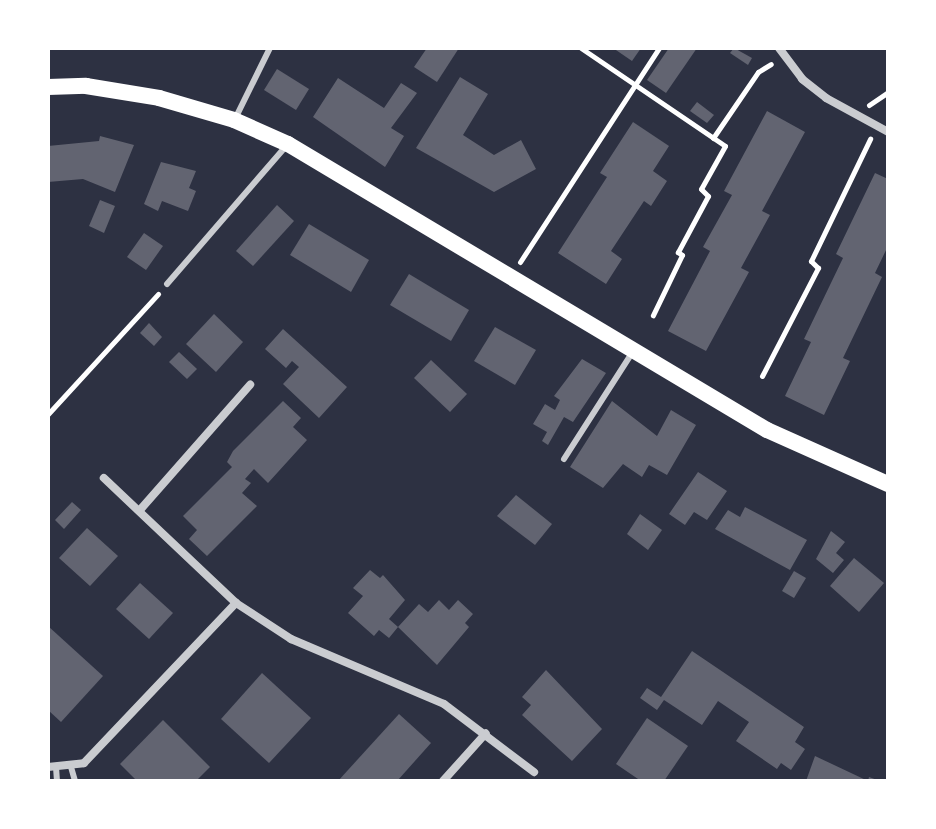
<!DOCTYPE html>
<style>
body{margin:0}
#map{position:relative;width:936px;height:829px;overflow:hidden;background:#2d3142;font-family:Helvetica,sans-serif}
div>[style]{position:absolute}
.building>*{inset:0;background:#626471}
.path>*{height:5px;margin:-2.5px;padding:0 2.5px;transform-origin:2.5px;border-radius:2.5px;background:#fff}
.service>*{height:6px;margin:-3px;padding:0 3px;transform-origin:3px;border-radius:3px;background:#caccd0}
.minor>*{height:8px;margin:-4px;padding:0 4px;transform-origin:4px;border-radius:4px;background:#caccd0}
.secondary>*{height:16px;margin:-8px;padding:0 8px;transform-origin:8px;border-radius:8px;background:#fff}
span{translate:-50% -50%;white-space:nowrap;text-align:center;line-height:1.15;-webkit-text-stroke:8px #fff;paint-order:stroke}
.frame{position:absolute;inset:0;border:50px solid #fff;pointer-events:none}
</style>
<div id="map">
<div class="building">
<div style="clip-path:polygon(427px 48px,459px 48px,437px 82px,414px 67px)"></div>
<div style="clip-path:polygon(613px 48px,641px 48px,632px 61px)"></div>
<div style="clip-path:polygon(669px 48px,697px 48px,666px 93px,647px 80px)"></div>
<div style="clip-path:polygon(734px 48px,752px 58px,748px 65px,730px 53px)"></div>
<div style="clip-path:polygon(277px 69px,309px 89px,296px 110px,264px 90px)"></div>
<div style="clip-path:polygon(460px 77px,488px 94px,463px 135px,494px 155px,521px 140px,536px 169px,494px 192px,416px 148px)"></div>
<div style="clip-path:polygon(338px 78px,384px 108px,401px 83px,417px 93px,391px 128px,404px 136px,385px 167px,313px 117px)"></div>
<div style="clip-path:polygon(697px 102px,714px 115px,707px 123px,690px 111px)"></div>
<div style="clip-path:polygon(767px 111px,805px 132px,762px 211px,770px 215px,741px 268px,749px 272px,706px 351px,668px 331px,710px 251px,703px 247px,732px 195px,724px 191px)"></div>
<div style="clip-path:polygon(633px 122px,669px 146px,653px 171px,667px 181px,651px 206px,644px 201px,611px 251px,622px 259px,606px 284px,558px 253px,607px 177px,600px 173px)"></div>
<div style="clip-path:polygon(100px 136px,134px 145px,115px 192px,83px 179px,48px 182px,48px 146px,99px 141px)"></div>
<div style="clip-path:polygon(161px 162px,196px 171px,189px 188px,196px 191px,188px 211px,162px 201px,158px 211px,144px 204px)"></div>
<div style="clip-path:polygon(875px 173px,888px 179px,888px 246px,875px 273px,882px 277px,843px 358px,850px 361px,824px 415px,785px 396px,811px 342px,804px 339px,843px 258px,836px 254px)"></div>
<div style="clip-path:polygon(100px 200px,115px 206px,104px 233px,89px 226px)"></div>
<div style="clip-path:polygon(277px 205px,294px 221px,253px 266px,236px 251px)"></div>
<div style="clip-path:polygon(309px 224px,369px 260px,351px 292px,290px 255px)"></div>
<div style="clip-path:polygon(144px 233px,163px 246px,146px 270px,127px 257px)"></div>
<div style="clip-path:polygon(409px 274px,469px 310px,451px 341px,390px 305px)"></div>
<div style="clip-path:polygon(214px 314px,243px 342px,216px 372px,186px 344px)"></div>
<div style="clip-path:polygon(149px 323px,162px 337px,154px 346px,140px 333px)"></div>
<div style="clip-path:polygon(495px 327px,536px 350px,515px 385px,474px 361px)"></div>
<div style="clip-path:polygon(283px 329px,347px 387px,319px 418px,283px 384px,299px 367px,292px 361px,286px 368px,265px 349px)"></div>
<div style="clip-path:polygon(179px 352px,197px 369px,187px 379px,169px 362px)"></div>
<div style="clip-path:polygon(582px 359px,606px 373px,573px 422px,564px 417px,548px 445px,542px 441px,547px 432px,533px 424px,545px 404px,555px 410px,560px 400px,554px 396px)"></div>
<div style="clip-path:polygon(431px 360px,467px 394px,450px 412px,414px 378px)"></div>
<div style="clip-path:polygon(283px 401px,301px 418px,293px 427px,307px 440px,268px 483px,254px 469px,245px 479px,251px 483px,242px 493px,257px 506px,207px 556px,189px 539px,197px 530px,183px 516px,232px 467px,227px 462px,233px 451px)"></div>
<div style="clip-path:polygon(612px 401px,657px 436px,671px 410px,696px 425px,667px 475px,649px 465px,642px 477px,623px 464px,603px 488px,570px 467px)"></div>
<div style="clip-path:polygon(698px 472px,727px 491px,707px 520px,694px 512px,685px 525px,669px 514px)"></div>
<div style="clip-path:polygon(516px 495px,552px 524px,535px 545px,497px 516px)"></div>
<div style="clip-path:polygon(72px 502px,81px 510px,64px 529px,55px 520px)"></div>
<div style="clip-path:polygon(745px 507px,807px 540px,790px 570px,715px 529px,728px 510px,740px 517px)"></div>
<div style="clip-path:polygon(640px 514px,662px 530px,648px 550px,627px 534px)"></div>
<div style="clip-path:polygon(87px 528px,118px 556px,90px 586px,59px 558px)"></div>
<div style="clip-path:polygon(831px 531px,845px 542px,836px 553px,844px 560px,833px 573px,816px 559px)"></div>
<div style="clip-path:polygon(854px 558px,884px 583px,859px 612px,830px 586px)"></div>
<div style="clip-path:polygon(370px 570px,380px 578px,383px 575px,405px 600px,389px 619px,398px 627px,419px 604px,428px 612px,439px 600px,449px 610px,458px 600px,473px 614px,465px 623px,469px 627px,437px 665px,398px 627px,389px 638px,379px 630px,374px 636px,348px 613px,363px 596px,353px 588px)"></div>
<div style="clip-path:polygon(794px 571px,806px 578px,794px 598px,782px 591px)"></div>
<div style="clip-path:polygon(140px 583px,173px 613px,149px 639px,116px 609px)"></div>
<div style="clip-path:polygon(48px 626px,103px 676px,61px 722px,48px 710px)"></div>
<div style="clip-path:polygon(692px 651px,804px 727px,795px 742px,805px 749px,791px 770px,781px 763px,777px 769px,736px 741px,749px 722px,718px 701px,702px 725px,664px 700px,657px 710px,640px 698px,647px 688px,661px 697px)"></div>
<div style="clip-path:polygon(546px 670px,602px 729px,572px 761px,522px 715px,531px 705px,522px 697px)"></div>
<div style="clip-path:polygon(262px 673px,311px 718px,269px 763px,221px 719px)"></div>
<div style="clip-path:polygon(399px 714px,431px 743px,398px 780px,338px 781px)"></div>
<div style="clip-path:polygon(647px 718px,688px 746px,664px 781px,641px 781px,616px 764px)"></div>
<div style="clip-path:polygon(163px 720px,210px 767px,196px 781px,137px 781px,120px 764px)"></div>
<div style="clip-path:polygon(815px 756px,868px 781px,869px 777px,880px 781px,806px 781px)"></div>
</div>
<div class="path">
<div style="left:581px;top:48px;width:174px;rotate:34.2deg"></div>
<div style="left:725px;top:146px;width:49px;rotate:119.2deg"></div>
<div style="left:701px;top:189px;width:10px;rotate:45deg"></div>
<div style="left:708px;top:196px;width:64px;rotate:118.2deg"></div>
<div style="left:678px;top:252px;width:5px;rotate:37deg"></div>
<div style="left:682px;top:255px;width:67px;rotate:115.8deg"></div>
<div style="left:869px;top:105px;width:23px;rotate:-34deg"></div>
<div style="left:713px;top:138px;width:80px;rotate:-55.7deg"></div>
<div style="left:758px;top:72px;width:15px;rotate:-32deg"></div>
<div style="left:520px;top:262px;width:255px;rotate:-57deg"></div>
<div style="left:762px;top:376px;width:122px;rotate:-62.6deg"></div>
<div style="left:818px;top:268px;width:10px;rotate:-135deg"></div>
<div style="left:811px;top:261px;width:136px;rotate:-64.2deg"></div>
<div style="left:48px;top:414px;width:163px;rotate:-47.5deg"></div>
</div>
<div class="service">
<div style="left:235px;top:119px;width:79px;rotate:-63.8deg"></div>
<div style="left:167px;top:284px;width:184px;rotate:-49.2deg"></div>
<div style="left:564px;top:459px;width:126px;rotate:-57.3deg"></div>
<div style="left:56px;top:767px;width:14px;rotate:86deg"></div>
<div style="left:71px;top:767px;width:15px;rotate:74deg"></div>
</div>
<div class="minor">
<div style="left:779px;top:48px;width:39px;rotate:53deg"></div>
<div style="left:802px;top:79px;width:31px;rotate:38deg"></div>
<div style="left:826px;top:98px;width:71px;rotate:28.7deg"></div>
<div style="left:140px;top:510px;width:167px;rotate:-48.7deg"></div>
<div style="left:236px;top:603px;width:66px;rotate:33.2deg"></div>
<div style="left:291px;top:639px;width:166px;rotate:23deg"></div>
<div style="left:444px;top:704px;width:113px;rotate:37.1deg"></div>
<div style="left:48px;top:767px;width:36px;rotate:-6deg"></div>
<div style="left:84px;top:763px;width:221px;rotate:-46.5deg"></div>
<div style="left:236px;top:603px;width:182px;rotate:-136.6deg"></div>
<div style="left:443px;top:781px;width:64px;rotate:-48.1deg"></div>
</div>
<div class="secondary">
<div style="left:48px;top:87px;width:38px;rotate:-2deg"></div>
<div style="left:86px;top:86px;width:74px;rotate:9.3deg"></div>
<div style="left:159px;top:98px;width:78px;rotate:16.3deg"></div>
<div style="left:234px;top:120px;width:59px;rotate:24deg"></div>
<div style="left:288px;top:144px;width:558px;rotate:30.84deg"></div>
<div style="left:767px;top:430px;width:133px;rotate:24.1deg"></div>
</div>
<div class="frame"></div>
</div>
